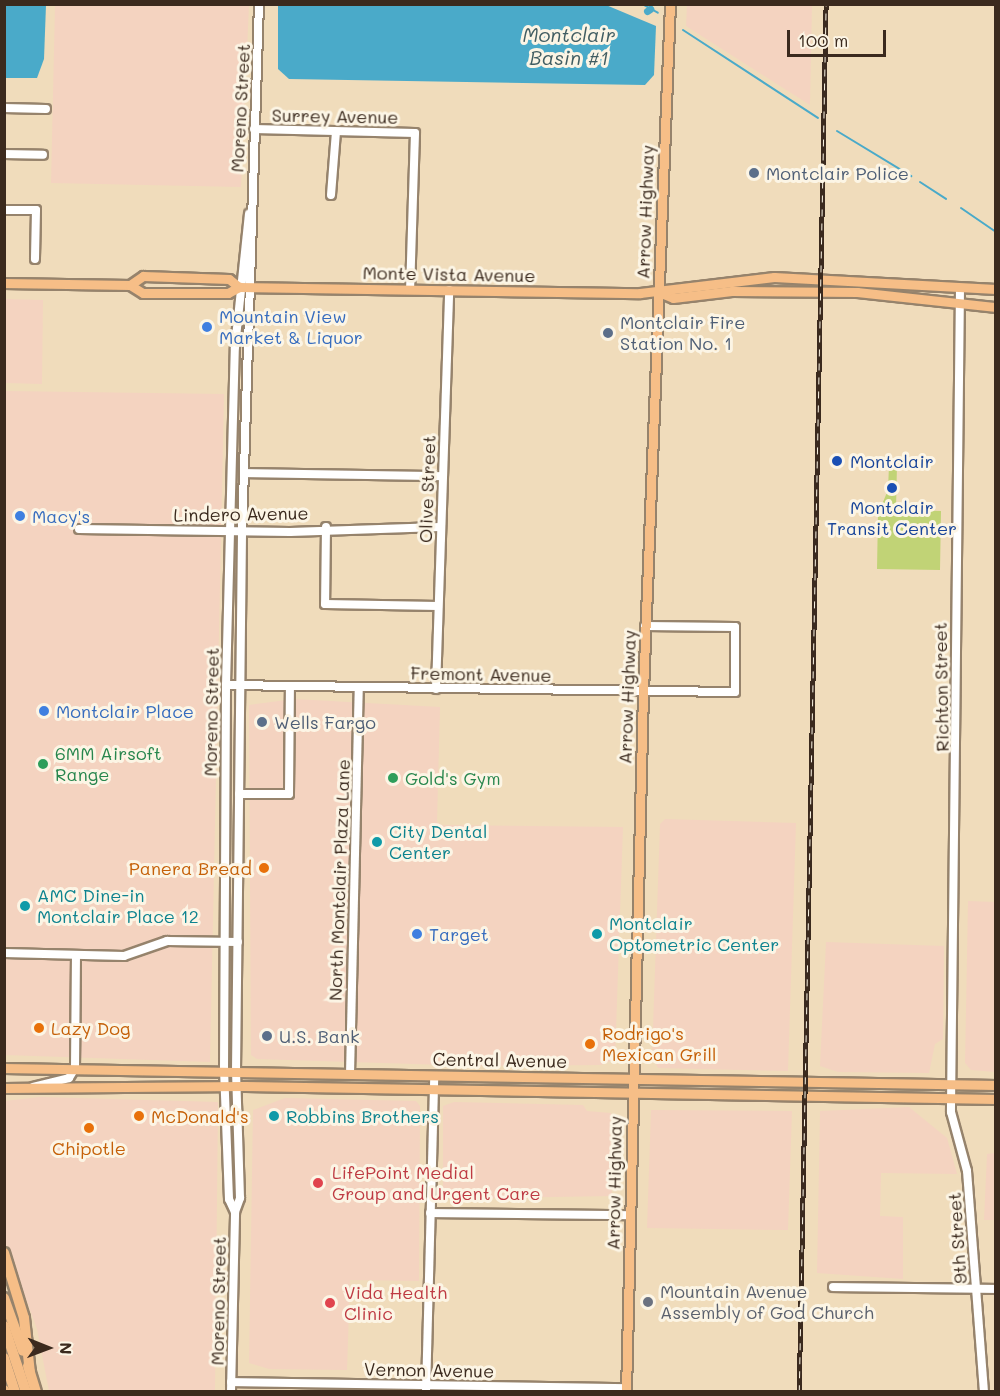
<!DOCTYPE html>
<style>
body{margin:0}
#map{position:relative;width:1000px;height:1396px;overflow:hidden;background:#f0dcbb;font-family:Mali,sans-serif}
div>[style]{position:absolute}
.built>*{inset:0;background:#f4d3c0}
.green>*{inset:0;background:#c1d376}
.water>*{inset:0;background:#4aaac9}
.stream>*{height:2px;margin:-1px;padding:0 1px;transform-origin:1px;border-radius:1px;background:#4aaac9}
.canal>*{height:7px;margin:-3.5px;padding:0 3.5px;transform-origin:3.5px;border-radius:3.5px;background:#4aaac9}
.roads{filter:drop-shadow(2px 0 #96836c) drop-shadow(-2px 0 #96836c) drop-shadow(0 2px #96836c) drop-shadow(0 -2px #96836c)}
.minor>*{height:8px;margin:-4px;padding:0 4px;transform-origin:4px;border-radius:4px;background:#fff}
.major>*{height:9px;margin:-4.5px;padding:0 4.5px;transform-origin:4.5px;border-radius:4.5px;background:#f6be87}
.highway>*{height:10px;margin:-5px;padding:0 5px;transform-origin:5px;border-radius:5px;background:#f6be87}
.rail>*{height:4.5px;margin-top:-2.25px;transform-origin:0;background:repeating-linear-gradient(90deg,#fcf5e5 0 7px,#3b2a1e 0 14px);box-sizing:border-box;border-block:2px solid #3b2a1e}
.dots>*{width:16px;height:16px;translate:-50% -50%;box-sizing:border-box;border:3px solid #fcf5e5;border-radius:50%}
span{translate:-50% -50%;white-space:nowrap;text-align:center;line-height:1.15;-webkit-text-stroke:6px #fcf5e5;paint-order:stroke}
.street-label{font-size:18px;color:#3b2a1e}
.service-label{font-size:18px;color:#4e5e75}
.left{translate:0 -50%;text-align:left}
.shop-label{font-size:18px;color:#366cbe}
.transit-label{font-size:18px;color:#164399}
.leisure-label{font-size:18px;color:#27864d}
.culture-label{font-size:18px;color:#0d838f}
.food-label{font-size:18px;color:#c56008}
.right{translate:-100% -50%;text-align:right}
.health-label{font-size:18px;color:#be3a42}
.worship-label{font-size:18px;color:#5b616d}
.water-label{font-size:20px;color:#415d62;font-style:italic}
.frame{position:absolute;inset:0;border:6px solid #3b2a1e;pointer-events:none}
.north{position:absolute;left:18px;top:1318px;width:60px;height:60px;-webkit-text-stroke:4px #fcf5e5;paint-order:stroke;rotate:91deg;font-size:16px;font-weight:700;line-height:24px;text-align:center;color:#3b2a1e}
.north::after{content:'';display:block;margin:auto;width:21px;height:27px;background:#3b2a1e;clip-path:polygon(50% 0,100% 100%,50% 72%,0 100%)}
.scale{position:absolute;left:787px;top:30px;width:99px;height:27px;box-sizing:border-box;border:3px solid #3b2a1e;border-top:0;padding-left:8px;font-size:18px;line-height:21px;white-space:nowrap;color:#3b2a1e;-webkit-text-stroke:4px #fcf5e5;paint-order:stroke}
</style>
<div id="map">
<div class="built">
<div style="clip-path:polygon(55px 5px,249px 5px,241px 187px,51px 183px)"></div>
<div style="clip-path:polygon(687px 5px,812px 5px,810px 105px,686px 26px)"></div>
<div style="clip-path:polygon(5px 299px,43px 300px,42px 384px,5px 383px)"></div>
<div style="clip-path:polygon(5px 391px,224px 394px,210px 1062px,5px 1055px)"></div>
<div style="clip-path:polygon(294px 699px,440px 707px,437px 822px,442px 825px,623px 827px,615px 1059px,601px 1065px,477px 1066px,257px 1059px,251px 1055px,249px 705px)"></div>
<div style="clip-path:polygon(665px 819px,796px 823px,788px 1071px,658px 1068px,652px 1057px,660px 824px)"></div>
<div style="clip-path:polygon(968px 901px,995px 902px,995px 1072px,971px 1070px,965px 1063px)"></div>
<div style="clip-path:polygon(826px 942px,944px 946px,943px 1039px,935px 1044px,929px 1073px,838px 1072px,820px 1066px)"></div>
<div style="clip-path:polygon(40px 1097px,218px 1102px,215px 1391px,49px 1391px,37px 1329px,4px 1239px,5px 1101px)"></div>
<div style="clip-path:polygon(285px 1098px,416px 1101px,420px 1106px,419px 1281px,350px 1280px,347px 1370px,269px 1369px,249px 1363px,253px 1110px)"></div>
<div style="clip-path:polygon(454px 1102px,583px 1105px,587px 1111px,611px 1113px,612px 1196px,443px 1199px,443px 1106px)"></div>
<div style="clip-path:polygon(909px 1107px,947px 1138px,957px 1174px,881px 1173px,880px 1216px,903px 1217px,903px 1279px,817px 1273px,820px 1111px)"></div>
<div style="clip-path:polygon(651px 1110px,792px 1111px,788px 1230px,647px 1228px)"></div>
<div style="clip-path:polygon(995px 1153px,995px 1220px,984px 1220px,987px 1154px)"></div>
</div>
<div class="green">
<div style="clip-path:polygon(897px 464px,896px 510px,941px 511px,940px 570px,877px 569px,878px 514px,888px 490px,889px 465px)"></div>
</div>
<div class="water">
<div style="clip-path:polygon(5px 4px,46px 5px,44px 59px,37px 78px,5px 78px)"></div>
<div style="clip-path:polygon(577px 5px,606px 5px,656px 26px,654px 75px,645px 85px,289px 79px,278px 69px,278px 5px)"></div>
</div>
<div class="stream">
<div style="left:642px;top:4px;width:18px;rotate:29deg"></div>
<div style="left:683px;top:30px;width:161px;rotate:33.1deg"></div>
<div style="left:837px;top:131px;width:87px;rotate:31.3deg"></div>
<div style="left:920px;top:182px;width:31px;rotate:33deg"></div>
<div style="left:961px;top:208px;width:42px;rotate:34.4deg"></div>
</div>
<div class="canal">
<div style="left:647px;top:11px;width:4px;rotate:-34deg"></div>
</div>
<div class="roads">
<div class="minor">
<div style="left:4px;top:108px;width:42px;rotate:1.4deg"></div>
<div style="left:254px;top:129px;width:161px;rotate:1.4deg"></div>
<div style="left:415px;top:133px;width:157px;rotate:91.8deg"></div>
<div style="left:4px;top:154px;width:39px;rotate:1deg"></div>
<div style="left:331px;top:195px;width:63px;rotate:-85.5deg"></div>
<div style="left:4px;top:210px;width:32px"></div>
<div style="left:36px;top:210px;width:49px;rotate:91.2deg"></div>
<div style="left:960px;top:288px;width:824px;rotate:90.63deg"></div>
<div style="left:951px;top:1112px;width:61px;rotate:74.8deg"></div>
<div style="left:967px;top:1171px;width:222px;rotate:85.6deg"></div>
<div style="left:244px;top:473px;width:199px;rotate:0.9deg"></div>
<div style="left:326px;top:527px;width:77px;rotate:90.7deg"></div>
<div style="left:325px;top:604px;width:113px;rotate:1deg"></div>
<div style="left:79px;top:529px;width:211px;rotate:0.8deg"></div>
<div style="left:290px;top:532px;width:150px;rotate:-1.9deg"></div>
<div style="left:226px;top:685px;width:509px;rotate:0.79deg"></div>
<div style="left:735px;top:692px;width:65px;rotate:-90deg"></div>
<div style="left:735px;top:627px;width:90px;rotate:-179.4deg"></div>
<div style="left:436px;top:689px;width:399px;rotate:-88.1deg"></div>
<div style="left:239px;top:794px;width:50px"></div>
<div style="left:289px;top:794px;width:108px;rotate:-89.5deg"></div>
<div style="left:4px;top:953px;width:120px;rotate:1.4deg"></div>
<div style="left:124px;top:956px;width:46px;rotate:-19.2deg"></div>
<div style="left:167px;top:941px;width:71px;rotate:0.8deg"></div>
<div style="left:350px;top:1074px;width:386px;rotate:-88.7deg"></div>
<div style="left:33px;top:1087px;width:37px;rotate:-14deg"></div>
<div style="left:69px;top:1078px;width:12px;rotate:-59deg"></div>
<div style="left:75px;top:1068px;width:112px;rotate:-89.5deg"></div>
<div style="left:235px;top:1212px;width:14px;rotate:-115deg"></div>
<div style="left:229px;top:1199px;width:129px;rotate:-92.2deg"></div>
<div style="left:224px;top:1070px;width:385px;rotate:-89.7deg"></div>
<div style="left:226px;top:685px;width:338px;rotate:-88.5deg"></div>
<div style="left:235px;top:347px;width:134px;rotate:-84deg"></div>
<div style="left:430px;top:1213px;width:199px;rotate:0.6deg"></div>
<div style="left:833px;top:1287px;width:163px;rotate:0.7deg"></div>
<div style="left:231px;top:1382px;width:395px;rotate:0.9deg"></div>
<div style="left:231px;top:1392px;width:180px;rotate:-88.7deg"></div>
<div style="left:235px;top:1212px;width:15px;rotate:-70deg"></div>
<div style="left:240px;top:1198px;width:127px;rotate:-91.8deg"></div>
<div style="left:236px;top:1071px;width:539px;rotate:-89.36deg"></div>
<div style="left:242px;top:532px;width:528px;rotate:-88.16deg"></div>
<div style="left:426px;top:1392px;width:316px;rotate:-88.5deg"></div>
</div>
<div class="major">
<div style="left:4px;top:283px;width:126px;rotate:0.9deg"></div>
<div style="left:130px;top:285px;width:15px;rotate:32deg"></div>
<div style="left:143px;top:293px;width:85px"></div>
<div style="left:228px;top:293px;width:13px;rotate:-29deg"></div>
<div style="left:239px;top:287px;width:401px;rotate:0.9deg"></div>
<div style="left:640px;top:293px;width:135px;rotate:-6.8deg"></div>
<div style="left:774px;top:277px;width:222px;rotate:3.1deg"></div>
<div style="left:130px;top:285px;width:16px;rotate:-35deg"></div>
<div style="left:143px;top:276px;width:86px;rotate:2deg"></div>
<div style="left:229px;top:279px;width:13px;rotate:39deg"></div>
<div style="left:659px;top:292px;width:15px;rotate:23deg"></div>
<div style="left:673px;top:298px;width:59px;rotate:-6.8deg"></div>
<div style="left:732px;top:291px;width:125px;rotate:0.5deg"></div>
<div style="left:857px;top:292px;width:140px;rotate:6.2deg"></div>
<div style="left:4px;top:1068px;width:992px;rotate:0.98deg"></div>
<div style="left:4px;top:1088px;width:241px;rotate:-0.5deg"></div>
<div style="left:245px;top:1086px;width:751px;rotate:0.99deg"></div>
<div style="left:626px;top:1392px;width:701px;rotate:-88.61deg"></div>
<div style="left:643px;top:691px;width:688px;rotate:-87.75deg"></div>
</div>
<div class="highway">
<div style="left:4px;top:1253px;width:68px;rotate:72.9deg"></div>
<div style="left:24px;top:1318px;width:55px;rotate:83.8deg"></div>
<div style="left:4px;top:1298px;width:56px;rotate:70.3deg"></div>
<div style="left:4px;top:1326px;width:70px;rotate:71.6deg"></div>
<div style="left:4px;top:1358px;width:36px;rotate:72deg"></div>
<div style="left:28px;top:1366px;width:27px;rotate:73deg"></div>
<div style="left:4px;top:1390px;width:2px;rotate:63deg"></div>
</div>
</div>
<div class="rail">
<div style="left:799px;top:1392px;width:1388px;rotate:-88.89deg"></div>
</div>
<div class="dots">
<div style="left:754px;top:173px;background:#5c6f8a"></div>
<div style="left:207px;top:327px;background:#3f7fe0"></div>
<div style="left:608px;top:333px;background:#5c6f8a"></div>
<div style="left:837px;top:461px;background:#1a4fb4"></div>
<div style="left:892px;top:488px;background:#1a4fb4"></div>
<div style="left:20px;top:516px;background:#3f7fe0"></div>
<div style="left:44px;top:711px;background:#3f7fe0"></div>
<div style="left:262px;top:722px;background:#5c6f8a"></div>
<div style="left:43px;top:764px;background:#2e9e5b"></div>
<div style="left:393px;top:778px;background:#2e9e5b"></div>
<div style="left:377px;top:842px;background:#0f9aa8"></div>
<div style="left:264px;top:868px;background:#e8710a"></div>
<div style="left:25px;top:906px;background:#0f9aa8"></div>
<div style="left:417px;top:934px;background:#3f7fe0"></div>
<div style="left:597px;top:934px;background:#0f9aa8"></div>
<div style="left:39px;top:1028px;background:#e8710a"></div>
<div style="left:267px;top:1036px;background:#5c6f8a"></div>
<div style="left:590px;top:1044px;background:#e8710a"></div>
<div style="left:139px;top:1116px;background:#e8710a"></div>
<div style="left:274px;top:1116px;background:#0f9aa8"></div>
<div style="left:89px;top:1128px;background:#e8710a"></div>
<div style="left:318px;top:1183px;background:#e0444e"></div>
<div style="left:648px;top:1302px;background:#6b7280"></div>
<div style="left:330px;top:1303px;background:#e0444e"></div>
</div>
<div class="street-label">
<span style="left:240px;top:108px;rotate:-87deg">Moreno Street</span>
<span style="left:335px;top:116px;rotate:1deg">Surrey Avenue</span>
<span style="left:645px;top:212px;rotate:-88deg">Arrow Highway</span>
<span style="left:449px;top:274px;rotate:1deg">Monte Vista Avenue</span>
<span style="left:427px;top:489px;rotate:-88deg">Olive Street</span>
<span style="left:241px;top:514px;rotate:-1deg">Lindero Avenue</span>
<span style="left:481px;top:674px;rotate:1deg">Fremont Avenue</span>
<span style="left:941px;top:687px;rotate:-91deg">Richton Street</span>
<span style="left:627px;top:697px;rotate:-88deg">Arrow Highway</span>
<span style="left:211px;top:712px;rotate:-89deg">Moreno Street</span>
<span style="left:339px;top:880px;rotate:-88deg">North Montclair Plaza Lane</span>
<span style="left:500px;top:1060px;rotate:1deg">Central Avenue</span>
<span style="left:614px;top:1183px;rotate:-89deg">Arrow Highway</span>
<span style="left:957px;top:1238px;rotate:-94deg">9th Street</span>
<span style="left:218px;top:1301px;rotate:-89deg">Moreno Street</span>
<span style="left:429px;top:1370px;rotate:1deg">Vernon Avenue</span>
</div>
<div class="service-label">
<span class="left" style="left:766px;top:173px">Montclair Police</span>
<span class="left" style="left:620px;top:333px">Montclair Fire<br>Station No. 1</span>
<span class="left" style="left:274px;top:722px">Wells Fargo</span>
<span class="left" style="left:279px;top:1036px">U.S. Bank</span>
</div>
<div class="shop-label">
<span class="left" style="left:219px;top:327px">Mountain View<br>Market &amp; Liquor</span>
<span class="left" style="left:32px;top:516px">Macy's</span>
<span class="left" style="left:56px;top:711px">Montclair Place</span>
<span class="left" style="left:429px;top:934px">Target</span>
</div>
<div class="transit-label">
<span class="left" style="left:850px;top:461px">Montclair</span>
<span style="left:892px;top:518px">Montclair<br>Transit Center</span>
</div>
<div class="leisure-label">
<span class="left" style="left:55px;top:764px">6MM Airsoft<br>Range</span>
<span class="left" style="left:405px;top:778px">Gold's Gym</span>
</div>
<div class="culture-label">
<span class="left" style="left:389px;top:842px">City Dental<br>Center</span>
<span class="left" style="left:37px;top:906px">AMC Dine-in<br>Montclair Place 12</span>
<span class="left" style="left:609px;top:934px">Montclair<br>Optometric Center</span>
<span class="left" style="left:286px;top:1116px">Robbins Brothers</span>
</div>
<div class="food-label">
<span class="right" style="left:252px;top:868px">Panera Bread</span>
<span class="left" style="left:51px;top:1028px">Lazy Dog</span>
<span class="left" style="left:602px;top:1044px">Rodrigo's<br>Mexican Grill</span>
<span class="left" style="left:151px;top:1116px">McDonald's</span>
<span style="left:89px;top:1148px">Chipotle</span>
</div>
<div class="health-label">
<span class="left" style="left:332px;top:1183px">LifePoint Medial<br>Group and Urgent Care</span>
<span class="left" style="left:344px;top:1303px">Vida Health<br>Clinic</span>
</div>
<div class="worship-label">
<span class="left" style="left:660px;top:1302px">Mountain Avenue<br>Assembly of God Church</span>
</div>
<div class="water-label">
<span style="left:569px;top:46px">Montclair<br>Basin #1</span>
</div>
<div class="frame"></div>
<div class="north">N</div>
<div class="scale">100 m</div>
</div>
